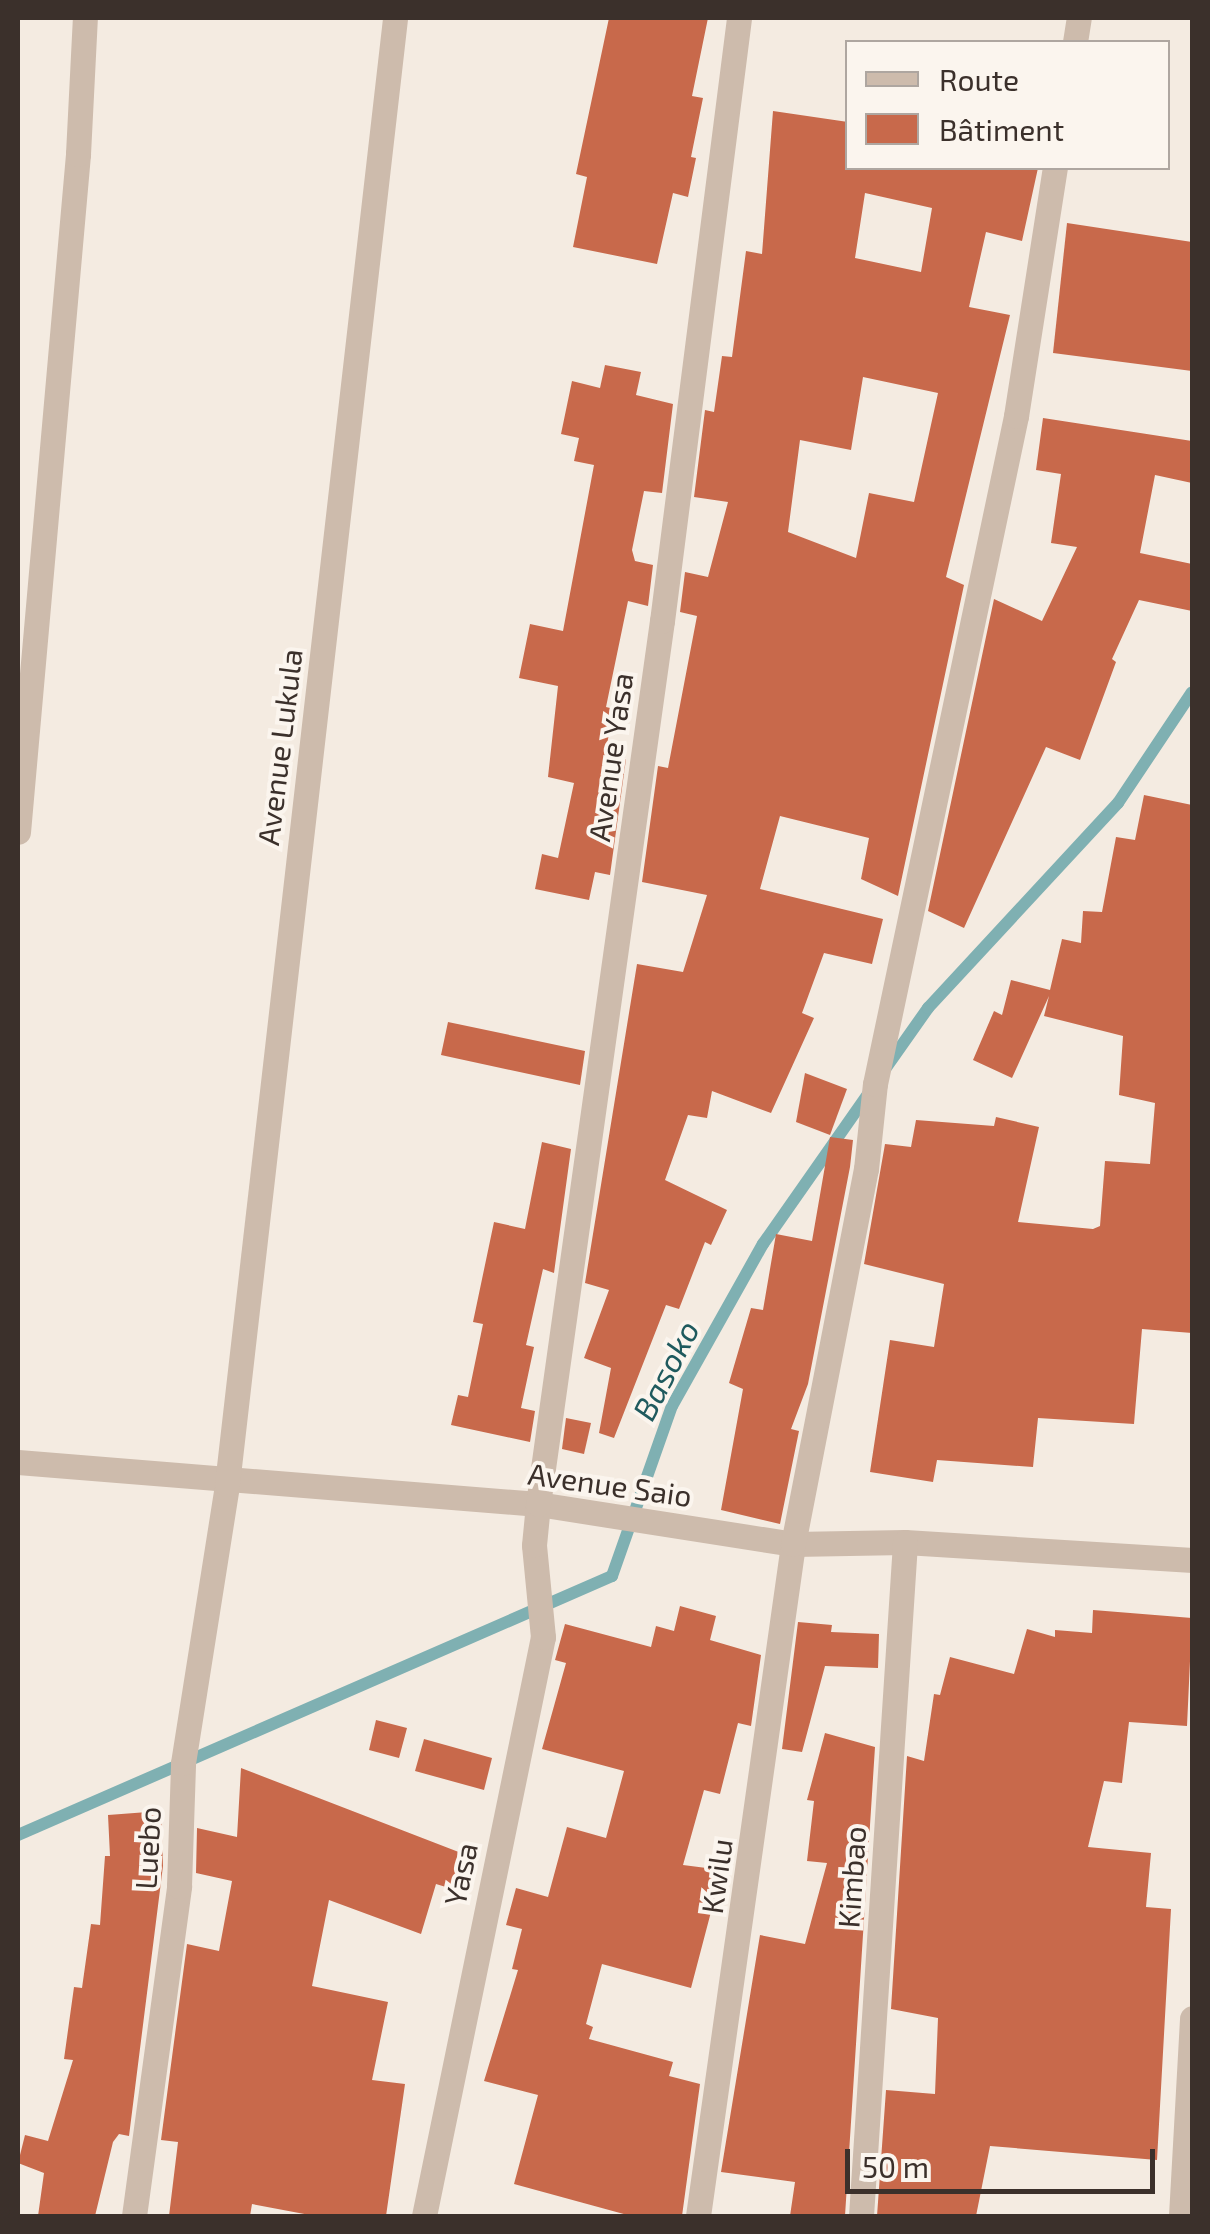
<!DOCTYPE html>
<meta charset="utf-8">
<style>
body{margin:0}
#map{position:relative;width:1210px;height:2234px;overflow:hidden;background:#f4ebe1;font-family:"Exo 2",sans-serif}
div>[style]{position:absolute}
.stream>*{height:12px;margin:-6px;padding:0 6px;transform-origin:6px;border-radius:6px;background:#7fb0b2}
.building>*{inset:0;background:#c8694b}
.street>*{height:25px;margin:-12.5px;padding:0 12.5px;transform-origin:12.5px;border-radius:12.5px;background:#cdbbac}
span{translate:-50% -50%;white-space:nowrap;text-align:center;line-height:1.15;-webkit-text-stroke:8px #fbf5ee;paint-order:stroke}
.street-label{font-size:30px;color:#3b302b}
.water-label{font-size:32px;color:#1f5a5e;font-style:italic}
.frame{position:absolute;inset:0;border:20px solid #3b302b;pointer-events:none}
.legend{position:absolute;left:845px;top:40px;width:325px;height:130px;box-sizing:border-box;background:#fbf5ee;border:2px solid #aea6a0;margin:0;padding:12px 18px;list-style:none;font-size:30px;color:#3b302b}
.legend li{display:flex;align-items:center;gap:20px;height:50px}
.legend b{width:50px;border:2px solid #aea6a0}
.scale{position:absolute;left:845px;top:2149px;width:310px;height:45px;box-sizing:border-box;border:5px solid #3b302b;border-top:0;padding-left:12px;font-size:30px;line-height:35px;white-space:nowrap;color:#3b302b;-webkit-text-stroke:8px #fbf5ee;paint-order:stroke}
</style>
<div id="map">
<div class="stream">
<div style="left:885px;top:1069px;width:75px;rotate:-54.8deg"></div>
<div style="left:928px;top:1008px;width:280px;rotate:-47.2deg"></div>
<div style="left:1118px;top:803px;width:133px;rotate:-56.3deg"></div>
<div style="left:18px;top:1835px;width:648px;rotate:-23.56deg"></div>
<div style="left:612px;top:1576px;width:180px;rotate:-70.6deg"></div>
<div style="left:672px;top:1406px;width:186px;rotate:-60.7deg"></div>
<div style="left:763px;top:1244px;width:183px;rotate:-55deg"></div>
</div>
<div class="building">
<div style="clip-path:polygon(609px 18px,708px 18px,692px 96px,703px 98px,691px 157px,696px 158px,688px 197px,673px 193px,657px 264px,573px 247px,587px 177px,576px 174px)"></div>
<div style="clip-path:polygon(evenodd,773px 111px,848px 122px,848px 168px,1038px 168px,1022px 241px,986px 232px,969px 307px,1010px 315px,946px 577px,964px 585px,898px 896px,861px 879px,869px 838px,780px 816px,760px 889px,883px 919px,872px 964px,824px 953px,802px 1013px,814px 1018px,771px 1113px,712px 1091px,707px 1118px,688px 1115px,665px 1180px,727px 1210px,711px 1245px,705px 1242px,679px 1309px,666px 1305px,614px 1438px,599px 1433px,611px 1368px,584px 1358px,609px 1290px,585px 1283px,637px 964px,683px 972px,707px 895px,642px 882px,658px 766px,668px 768px,697px 616px,680px 612px,685px 572px,708px 577px,728px 502px,694px 497px,705px 410px,714px 412px,722px 356px,732px 357px,746px 251px,762px 254px,773px 111px,865px 193px,932px 208px,921px 272px,855px 258px,865px 193px,773px 111px,863px 377px,938px 393px,914px 502px,869px 493px,856px 558px,788px 532px,800px 440px,851px 450px,863px 377px)"></div>
<div style="clip-path:polygon(1067px 223px,1192px 242px,1192px 371px,1053px 353px)"></div>
<div style="clip-path:polygon(605px 365px,641px 372px,636px 395px,673px 404px,662px 493px,644px 491px,632px 550px,635px 561px,653px 565px,648px 606px,628px 601px,606px 707px,614px 709px,605px 754px,626px 759px,610px 875px,595px 872px,589px 900px,535px 889px,542px 854px,558px 858px,574px 783px,548px 777px,558px 686px,519px 678px,530px 624px,563px 631px,594px 465px,574px 461px,579px 438px,561px 434px,572px 381px,600px 388px)"></div>
<div style="clip-path:polygon(1043px 418px,1192px 441px,1192px 483px,1155px 475px,1140px 553px,1192px 564px,1192px 611px,1139px 600px,1112px 659px,1116px 662px,1080px 760px,1046px 747px,964px 928px,928px 911px,994px 599px,1042px 621px,1077px 547px,1051px 543px,1061px 474px,1036px 470px)"></div>
<div style="clip-path:polygon(1144px 795px,1192px 805px,1192px 1333px,1142px 1329px,1134px 1424px,1038px 1418px,1033px 1467px,937px 1460px,933px 1482px,870px 1472px,890px 1340px,934px 1347px,944px 1284px,864px 1264px,885px 1144px,911px 1147px,916px 1120px,994px 1126px,996px 1117px,1039px 1127px,1018px 1222px,1093px 1229px,1100px 1226px,1105px 1161px,1150px 1164px,1155px 1103px,1119px 1095px,1123px 1036px,1044px 1016px,1049px 996px,1012px 1078px,973px 1060px,994px 1011px,1002px 1015px,1011px 980px,1050px 990px,1062px 939px,1081px 943px,1083px 911px,1102px 912px,1116px 837px,1135px 840px)"></div>
<div style="clip-path:polygon(448px 1022px,585px 1051px,580px 1085px,441px 1055px)"></div>
<div style="clip-path:polygon(805px 1073px,847px 1089px,830px 1135px,796px 1122px)"></div>
<div style="clip-path:polygon(830px 1137px,853px 1140px,850px 1167px,808px 1384px,791px 1429px,799px 1431px,780px 1524px,721px 1510px,743px 1389px,729px 1383px,751px 1308px,763px 1310px,776px 1234px,812px 1241px)"></div>
<div style="clip-path:polygon(542px 1142px,571px 1149px,554px 1273px,543px 1269px,526px 1345px,534px 1347px,521px 1408px,535px 1411px,530px 1442px,451px 1425px,458px 1395px,468px 1397px,483px 1324px,473px 1322px,494px 1222px,525px 1229px)"></div>
<div style="clip-path:polygon(566px 1418px,591px 1423px,584px 1454px,562px 1449px)"></div>
<div style="clip-path:polygon(680px 1606px,716px 1616px,710px 1640px,761px 1655px,751px 1726px,738px 1723px,720px 1794px,704px 1790px,683px 1865px,722px 1870px,691px 1988px,602px 1964px,586px 2024px,593px 2027px,589px 2039px,673px 2062px,669px 2076px,700px 2084px,682px 2216px,631px 2216px,514px 2184px,538px 2095px,484px 2081px,518px 1970px,512px 1969px,522px 1929px,506px 1925px,516px 1888px,548px 1897px,567px 1827px,606px 1838px,624px 1771px,542px 1749px,566px 1663px,555px 1660px,565px 1624px,651px 1647px,656px 1626px,674px 1631px)"></div>
<div style="clip-path:polygon(1093px 1610px,1192px 1618px,1187px 1726px,1129px 1722px,1122px 1783px,1104px 1781px,1088px 1847px,1151px 1853px,1146px 1907px,1171px 1909px,1157px 2160px,990px 2146px,976px 2216px,877px 2216px,886px 2090px,935px 2094px,938px 2018px,891px 2009px,907px 1756px,924px 1761px,934px 1694px,940px 1695px,950px 1657px,1014px 1674px,1027px 1629px,1055px 1637px,1055px 1630px,1092px 1633px)"></div>
<div style="clip-path:polygon(798px 1622px,832px 1625px,831px 1632px,879px 1634px,878px 1668px,825px 1666px,802px 1752px,782px 1749px)"></div>
<div style="clip-path:polygon(376px 1720px,407px 1728px,399px 1758px,369px 1750px)"></div>
<div style="clip-path:polygon(825px 1733px,875px 1747px,845px 2216px,790px 2216px,795px 2182px,721px 2172px,760px 1935px,805px 1944px,827px 1863px,807px 1861px,814px 1801px,807px 1800px)"></div>
<div style="clip-path:polygon(424px 1739px,492px 1758px,484px 1790px,415px 1771px)"></div>
<div style="clip-path:polygon(241px 1768px,469px 1856px,459px 1891px,436px 1884px,421px 1934px,329px 1900px,312px 1986px,388px 2002px,372px 2080px,405px 2084px,386px 2216px,315px 2216px,252px 2204px,250px 2216px,169px 2216px,178px 2142px,161px 2140px,187px 1944px,219px 1951px,232px 1881px,196px 1873px,197px 1828px,237px 1837px)"></div>
<div style="clip-path:polygon(161px 1811px,163px 1866px,129px 2136px,119px 2134px,113px 2142px,95px 2216px,38px 2216px,44px 2173px,18px 2163px,25px 2135px,48px 2141px,73px 2060px,64px 2059px,74px 1987px,82px 1988px,91px 1924px,100px 1925px,105px 1856px,110px 1856px,108px 1815px)"></div>
</div>
<div class="street">
<div style="left:1075px;top:42px;width:24px;rotate:-81deg"></div>
<div style="left:18px;top:832px;width:681px;rotate:-84.94deg"></div>
<div style="left:78px;top:154px;width:136px;rotate:-87.1deg"></div>
<div style="left:18px;top:1462px;width:522px;rotate:4.62deg"></div>
<div style="left:538px;top:1504px;width:258px;rotate:8.9deg"></div>
<div style="left:793px;top:1544px;width:112px;rotate:-1deg"></div>
<div style="left:905px;top:1542px;width:288px;rotate:3.6deg"></div>
<div style="left:134px;top:2216px;width:333px;rotate:-82.2deg"></div>
<div style="left:179px;top:1886px;width:123px;rotate:-88.1deg"></div>
<div style="left:183px;top:1763px;width:282px;rotate:-81deg"></div>
<div style="left:227px;top:1484px;width:1476px;rotate:-83.46deg"></div>
<div style="left:424px;top:2216px;width:591px;rotate:-78.39deg"></div>
<div style="left:543px;top:1637px;width:92px;rotate:-95.6deg"></div>
<div style="left:534px;top:1545px;width:41px;rotate:-84.4deg"></div>
<div style="left:538px;top:1504px;width:892px;rotate:-82.01deg"></div>
<div style="left:662px;top:621px;width:608px;rotate:-82.72deg"></div>
<div style="left:698px;top:2216px;width:679px;rotate:-81.95deg"></div>
<div style="left:793px;top:1544px;width:382px;rotate:-79deg"></div>
<div style="left:866px;top:1169px;width:85px;rotate:-84deg"></div>
<div style="left:875px;top:1084px;width:683px;rotate:-78.08deg"></div>
<div style="left:1016px;top:416px;width:251px;rotate:-81.1deg"></div>
<div style="left:861px;top:2216px;width:675px;rotate:-86.26deg"></div>
<div style="left:1181px;top:2216px;width:198px;rotate:-86.8deg"></div>
</div>
<div class="street-label">
<span style="left:279px;top:747px;rotate:-83deg">Avenue Lukula</span>
<span style="left:610px;top:757px;rotate:-82deg">Avenue Yasa</span>
<span style="left:610px;top:1484px;rotate:8deg">Avenue Saio</span>
<span style="left:147px;top:1848px;rotate:-87deg">Luebo</span>
<span style="left:460px;top:1874px;rotate:-78deg">Yasa</span>
<span style="left:716px;top:1876px;rotate:-82deg">Kwilu</span>
<span style="left:851px;top:1877px;rotate:-86deg">Kimbao</span>
</div>
<div class="water-label">
<span style="left:665px;top:1370px;rotate:-63deg">Basoko</span>
</div>
<div class="frame"></div>
<ul class="legend">
<li><b style="height:12px;background:#cdbbac"></b>Route</li>
<li><b style="height:28px;background:#c8694b"></b>Bâtiment</li>
</ul>
<div class="scale">50 m</div>
</div>
